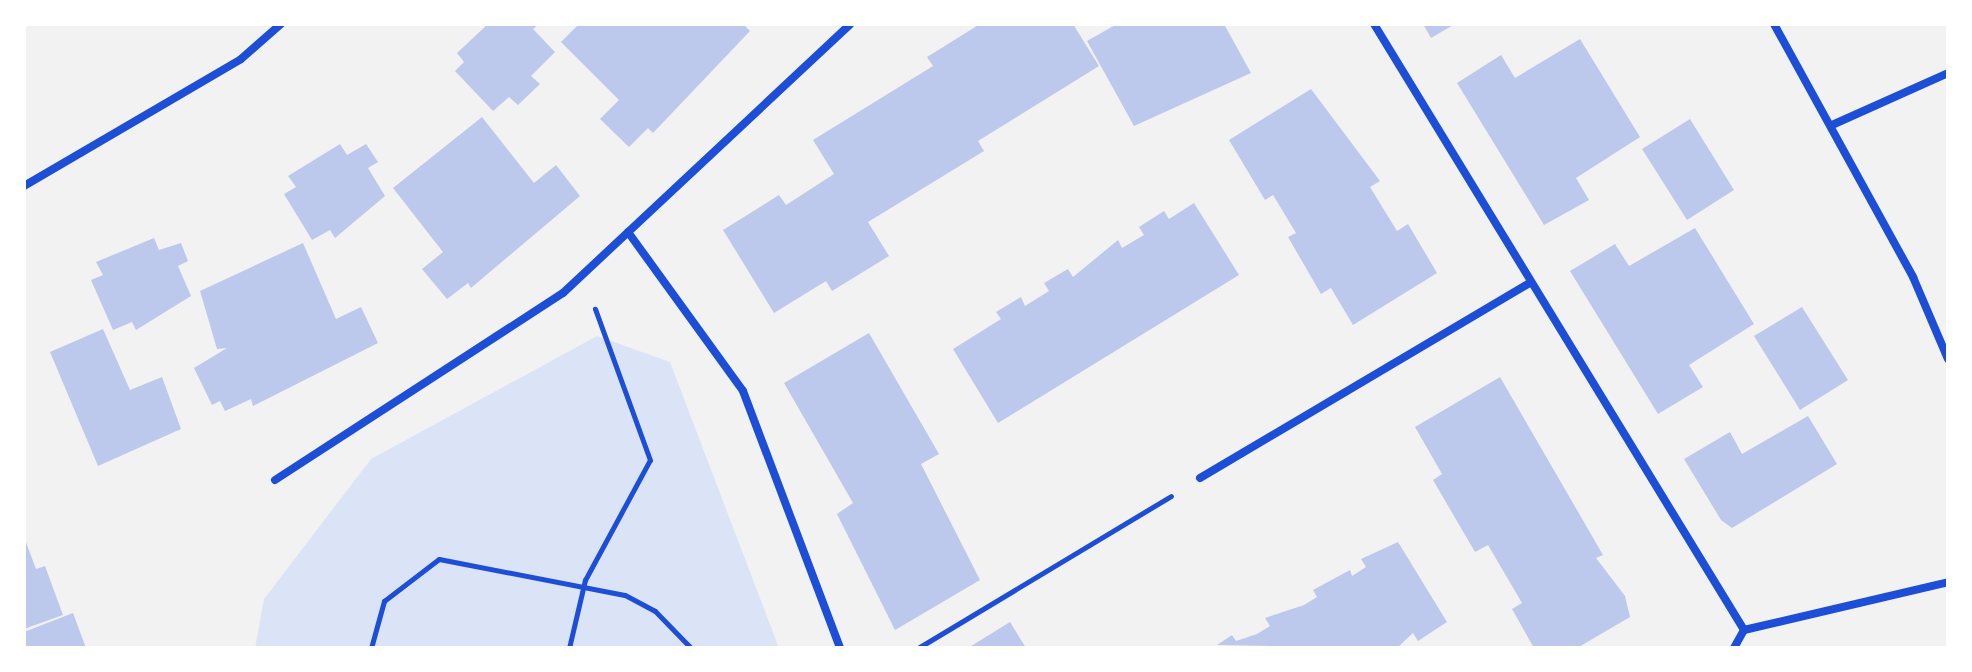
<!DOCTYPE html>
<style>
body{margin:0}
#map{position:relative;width:1972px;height:672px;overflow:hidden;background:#f2f2f2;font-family:Rubik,sans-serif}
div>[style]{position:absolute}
.green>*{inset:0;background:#dbe4f7}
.building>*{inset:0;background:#bdc9ec}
.path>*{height:5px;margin:-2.5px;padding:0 2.5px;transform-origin:2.5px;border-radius:2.5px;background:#1d4ed8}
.minor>*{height:8px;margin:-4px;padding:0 4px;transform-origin:4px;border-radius:4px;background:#1d4ed8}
span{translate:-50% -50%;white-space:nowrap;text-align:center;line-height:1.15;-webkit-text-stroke:6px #fff;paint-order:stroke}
.frame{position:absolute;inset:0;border:26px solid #fff;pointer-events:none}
</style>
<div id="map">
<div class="green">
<div style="clip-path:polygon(597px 336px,670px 362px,779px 648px,255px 648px,264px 599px,371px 459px)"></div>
</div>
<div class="building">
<div style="clip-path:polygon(488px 24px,539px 24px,533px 29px,555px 52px,531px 76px,540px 84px,518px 105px,509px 97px,493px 111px,455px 71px,464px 62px,457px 53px)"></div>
<div style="clip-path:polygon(579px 24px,743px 24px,750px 31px,653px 133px,648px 128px,629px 147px,600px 119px,619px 100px,561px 42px)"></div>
<div style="clip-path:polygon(980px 24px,1073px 24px,1099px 66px,978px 141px,984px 151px,868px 222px,889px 256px,832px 291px,826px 281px,774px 313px,723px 230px,779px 195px,786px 205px,834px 174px,813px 140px,933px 66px,927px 57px)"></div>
<div style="clip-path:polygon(1117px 24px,1224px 24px,1251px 73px,1134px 126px,1087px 41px)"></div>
<div style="clip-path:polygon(1423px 24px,1455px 24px,1431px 38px)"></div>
<div style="clip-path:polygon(1580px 39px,1640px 137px,1576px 178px,1589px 200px,1544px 225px,1457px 83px,1501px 55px,1515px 78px)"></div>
<div style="clip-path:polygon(1311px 89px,1380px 181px,1370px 187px,1397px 231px,1408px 224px,1437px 273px,1353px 325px,1331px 288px,1321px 294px,1288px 237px,1296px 233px,1273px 195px,1265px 200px,1229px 140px)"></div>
<div style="clip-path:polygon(482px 117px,534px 183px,556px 165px,580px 196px,471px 288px,468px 283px,447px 299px,422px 269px,443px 252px,393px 188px)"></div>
<div style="clip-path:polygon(1690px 119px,1734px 190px,1687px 220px,1642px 149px)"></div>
<div style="clip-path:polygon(340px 144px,347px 155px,366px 144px,378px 162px,368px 168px,385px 196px,335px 238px,330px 230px,312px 240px,284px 194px,296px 187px,288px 176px)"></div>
<div style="clip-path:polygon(1194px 203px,1239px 275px,998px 423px,953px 349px,1001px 319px,996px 312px,1021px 297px,1025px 306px,1049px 291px,1044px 283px,1068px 269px,1073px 277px,1118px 240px,1122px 248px,1144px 235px,1139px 227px,1164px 211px,1169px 219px)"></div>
<div style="clip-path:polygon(1695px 228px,1754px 324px,1689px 365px,1703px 387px,1658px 414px,1570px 271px,1615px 244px,1629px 266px)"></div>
<div style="clip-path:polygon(154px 238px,159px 250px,181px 243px,188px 261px,178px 266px,191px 296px,136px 330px,132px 322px,113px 330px,91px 280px,103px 275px,96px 262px)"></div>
<div style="clip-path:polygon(303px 243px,336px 319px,361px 307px,378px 343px,253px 406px,251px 399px,225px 411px,220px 401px,212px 405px,194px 368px,227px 348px,217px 349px,200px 291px)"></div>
<div style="clip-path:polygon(1802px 307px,1848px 380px,1800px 410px,1754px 336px)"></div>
<div style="clip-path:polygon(103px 329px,130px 390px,162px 377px,181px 429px,98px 466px,50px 352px)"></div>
<div style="clip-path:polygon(869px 333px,939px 454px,921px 464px,980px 580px,895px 630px,837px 514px,853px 503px,784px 383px)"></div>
<div style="clip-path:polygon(1500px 377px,1603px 555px,1596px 558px,1625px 596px,1630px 617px,1577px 648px,1534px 648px,1512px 609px,1522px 603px,1488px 545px,1475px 552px,1433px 480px,1442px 474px,1415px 427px)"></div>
<div style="clip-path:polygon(1808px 416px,1837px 464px,1732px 528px,1721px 520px,1684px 459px,1730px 432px,1742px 454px)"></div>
<div style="clip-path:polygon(24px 537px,36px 569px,45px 566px,63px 615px,24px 629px)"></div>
<div style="clip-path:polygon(1398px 542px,1447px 622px,1418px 641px,1413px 633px,1397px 648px,1217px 645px,1232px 635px,1236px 641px,1257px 634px,1270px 626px,1265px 618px,1304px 605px,1317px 597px,1313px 590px,1350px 570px,1352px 576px,1366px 567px,1361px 559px)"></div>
<div style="clip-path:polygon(73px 613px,86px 648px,24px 648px,24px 632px)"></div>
<div style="clip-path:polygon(1010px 622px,1026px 648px,968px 648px)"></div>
</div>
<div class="path">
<div style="left:371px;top:648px;width:49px;rotate:-74.5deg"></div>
<div style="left:384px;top:601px;width:69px;rotate:-37.4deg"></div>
<div style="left:439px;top:559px;width:189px;rotate:11deg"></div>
<div style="left:625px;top:595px;width:34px;rotate:28deg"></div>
<div style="left:655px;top:611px;width:52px;rotate:45.8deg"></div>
<div style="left:569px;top:648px;width:70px;rotate:-76.8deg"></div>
<div style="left:585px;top:580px;width:136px;rotate:-61.6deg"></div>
<div style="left:650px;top:460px;width:161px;rotate:-110deg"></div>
<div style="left:918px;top:648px;width:295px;rotate:-31deg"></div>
</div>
<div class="minor">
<div style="left:1374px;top:24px;width:710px;rotate:58.59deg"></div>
<div style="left:1774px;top:24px;width:289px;rotate:61.2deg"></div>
<div style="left:1913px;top:277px;width:89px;rotate:66.9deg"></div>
<div style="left:1832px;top:125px;width:127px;rotate:-24.1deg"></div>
<div style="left:24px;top:186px;width:251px;rotate:-30.3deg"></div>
<div style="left:241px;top:59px;width:53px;rotate:-41.2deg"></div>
<div style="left:628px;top:232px;width:196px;rotate:54.1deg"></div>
<div style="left:743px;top:391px;width:275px;rotate:69.3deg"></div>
<div style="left:1200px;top:478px;width:381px;rotate:-30.6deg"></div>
<div style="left:275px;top:480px;width:343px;rotate:-33deg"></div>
<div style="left:563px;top:293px;width:393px;rotate:-43.1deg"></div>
<div style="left:1734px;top:648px;width:21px;rotate:-61deg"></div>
<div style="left:1744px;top:630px;width:210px;rotate:-13.2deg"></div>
</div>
<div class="frame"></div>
</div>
